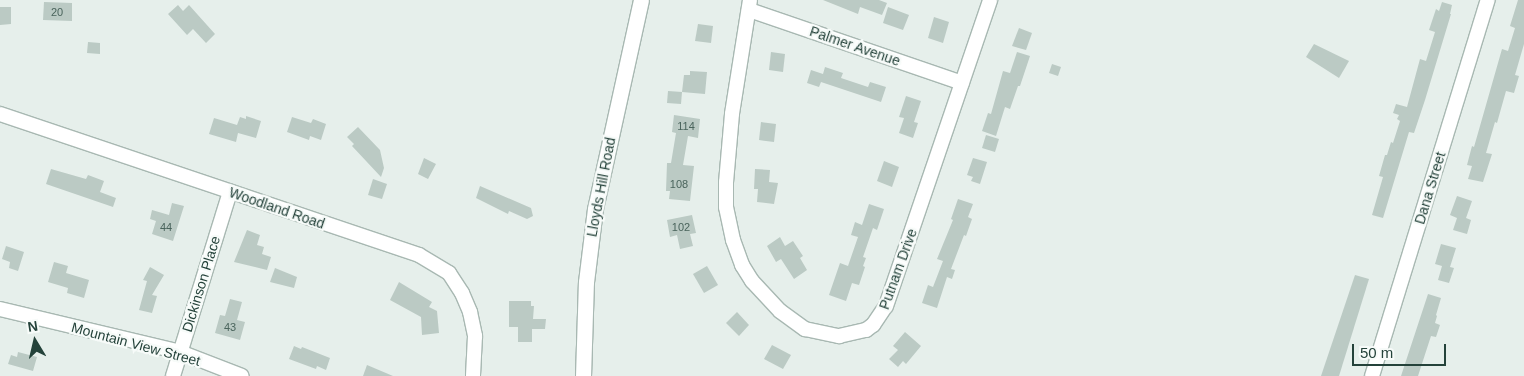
<!DOCTYPE html>
<style>
body{margin:0}
#map{position:relative;width:1524px;height:376px;overflow:hidden;background:#e6efeb;font-family:Helvetica,sans-serif}
div>[style]{position:absolute}
.building>*{inset:0;background:#bbcac4}
.roads{filter:drop-shadow(1px 0 #a8b8b2) drop-shadow(-1px 0 #a8b8b2) drop-shadow(0 1px #a8b8b2) drop-shadow(0 -1px #a8b8b2)}
.street>*{height:14px;margin:-7px;padding:0 7px;transform-origin:7px;border-radius:7px;background:#fff}
.secondary>*{height:15px;margin:-7.5px;padding:0 7.5px;transform-origin:7.5px;border-radius:7.5px;background:#fff}
span{translate:-50% -50%;white-space:nowrap;text-align:center;line-height:1.15;-webkit-text-stroke:4.5px #f7fbf9;paint-order:stroke}
.number-label{font-size:11px;color:#4a645c}
.number-label span{-webkit-text-stroke-width:0}
.street-label{font-size:14px;color:#24423a}
.north{position:absolute;left:10px;top:316px;width:50px;height:50px;-webkit-text-stroke:4px #f7fbf9;paint-order:stroke;rotate:351deg;font-size:14px;font-weight:700;line-height:20px;text-align:center;color:#24423a}
.north::after{content:'';display:block;margin:auto;width:18px;height:22px;background:#24423a;clip-path:polygon(50% 0,100% 100%,50% 72%,0 100%)}
.scale{position:absolute;left:1352px;top:344px;width:94px;height:22px;box-sizing:border-box;border:2px solid #24423a;border-top:0;padding-left:6px;font-size:15px;line-height:18px;white-space:nowrap;color:#24423a;-webkit-text-stroke:4px #f7fbf9;paint-order:stroke}
</style>
<div id="map">
<div class="building">
<div style="clip-path:polygon(823px 0,879px 0,887px 3px,882px 15px,860px 7px,858px 14px)"></div>
<div style="clip-path:polygon(1518px 0,1524px 0,1524px 44px,1515px 75px,1519px 76px,1514px 93px,1506px 91px,1497px 123px,1495px 122px,1486px 153px,1492px 154px,1483px 182px,1468px 179px,1472px 166px,1467px 165px,1472px 146px,1474px 147px,1502px 49px,1508px 51px,1515px 28px,1510px 26px)"></div>
<div style="clip-path:polygon(44px 2px,72px 3px,72px 21px,43px 20px)"></div>
<div style="clip-path:polygon(1442px 2px,1452px 5px,1450px 14px,1451px 14px,1425px 100px,1414px 133px,1409px 132px,1383px 218px,1372px 215px,1383px 177px,1379px 176px,1385px 155px,1387px 155px,1391px 142px,1393px 143px,1400px 121px,1397px 119px,1399px 115px,1393px 113px,1396px 104px,1407px 107px,1420px 59px,1426px 61px,1435px 32px,1429px 30px,1436px 9px,1439px 11px)"></div>
<div style="clip-path:polygon(178px 5px,183px 11px,189px 5px,215px 34px,206px 43px,193px 29px,187px 35px,168px 14px)"></div>
<div style="clip-path:polygon(0 7px,11px 7px,11px 24px,0 25px)"></div>
<div style="clip-path:polygon(888px 7px,909px 15px,903px 30px,883px 23px)"></div>
<div style="clip-path:polygon(934px 17px,949px 22px,943px 43px,928px 38px)"></div>
<div style="clip-path:polygon(698px 24px,713px 26px,711px 43px,695px 41px)"></div>
<div style="clip-path:polygon(1019px 28px,1032px 33px,1026px 50px,1012px 46px)"></div>
<div style="clip-path:polygon(88px 42px,100px 43px,100px 54px,87px 53px)"></div>
<div style="clip-path:polygon(1314px 44px,1349px 61px,1339px 78px,1306px 57px)"></div>
<div style="clip-path:polygon(771px 52px,785px 54px,783px 72px,769px 70px)"></div>
<div style="clip-path:polygon(1017px 52px,1030px 56px,1020px 86px,1018px 86px,1010px 109px,1005px 107px,996px 136px,982px 131px,988px 113px,991px 114px,1003px 71px,1010px 73px)"></div>
<div style="clip-path:polygon(1052px 64px,1061px 67px,1058px 76px,1049px 73px)"></div>
<div style="clip-path:polygon(825px 67px,843px 73px,841px 78px,868px 87px,870px 82px,886px 87px,881px 102px,821px 82px,819px 87px,807px 83px,811px 70px,823px 74px)"></div>
<div style="clip-path:polygon(690px 71px,707px 72px,705px 94px,682px 92px,684px 75px,690px 75px)"></div>
<div style="clip-path:polygon(668px 91px,682px 92px,681px 104px,667px 103px)"></div>
<div style="clip-path:polygon(906px 96px,921px 101px,914px 122px,918px 123px,913px 138px,899px 133px,904px 118px,899px 117px)"></div>
<div style="clip-path:polygon(674px 115px,700px 119px,698px 138px,688px 136px,683px 165px,694px 166px,690px 201px,669px 199px,670px 191px,666px 191px,667px 163px,671px 163px,676px 133px,672px 132px)"></div>
<div style="clip-path:polygon(246px 116px,261px 121px,256px 138px,238px 133px,236px 142px,209px 134px,214px 118px,237px 125px,240px 117px,246px 119px)"></div>
<div style="clip-path:polygon(292px 117px,311px 123px,313px 119px,326px 124px,321px 140px,310px 136px,309px 140px,287px 132px)"></div>
<div style="clip-path:polygon(761px 122px,776px 124px,774px 142px,759px 140px)"></div>
<div style="clip-path:polygon(358px 127px,380px 150px,384px 168px,381px 177px,352px 146px,354px 144px,347px 137px)"></div>
<div style="clip-path:polygon(986px 135px,999px 139px,995px 152px,982px 148px)"></div>
<div style="clip-path:polygon(424px 158px,436px 164px,428px 179px,418px 174px)"></div>
<div style="clip-path:polygon(973px 158px,987px 162px,980px 184px,971px 181px,973px 177px,967px 175px)"></div>
<div style="clip-path:polygon(884px 161px,899px 167px,892px 187px,877px 181px)"></div>
<div style="clip-path:polygon(51px 169px,86px 179px,88px 175px,104px 181px,100px 192px,116px 198px,113px 207px,46px 184px)"></div>
<div style="clip-path:polygon(755px 169px,770px 170px,769px 182px,778px 183px,774px 204px,757px 202px,758px 189px,754px 189px)"></div>
<div style="clip-path:polygon(373px 179px,387px 184px,382px 199px,368px 195px)"></div>
<div style="clip-path:polygon(480px 186px,531px 208px,533px 216px,527px 219px,509px 211px,508px 214px,476px 198px)"></div>
<div style="clip-path:polygon(1457px 196px,1472px 201px,1466px 218px,1471px 220px,1467px 234px,1453px 230px,1457px 218px,1450px 215px)"></div>
<div style="clip-path:polygon(958px 199px,973px 204px,968px 217px,972px 219px,966px 236px,964px 235px,951px 269px,955px 270px,952px 279px,947px 277px,937px 308px,922px 303px,928px 285px,933px 287px,943px 261px,937px 259px,953px 220px,951px 219px)"></div>
<div style="clip-path:polygon(172px 203px,184px 206px,173px 241px,152px 234px,156px 221px,150px 219px,152px 210px,169px 215px)"></div>
<div style="clip-path:polygon(869px 204px,884px 209px,877px 230px,873px 228px,863px 257px,866px 258px,863px 266px,865px 267px,859px 285px,852px 283px,846px 301px,829px 295px,840px 263px,848px 266px,858px 237px,851px 235px,855px 222px,862px 225px)"></div>
<div style="clip-path:polygon(692px 215px,696px 233px,690px 234px,693px 246px,680px 249px,677px 235px,670px 237px,667px 220px)"></div>
<div style="clip-path:polygon(247px 230px,260px 235px,257px 245px,264px 247px,262px 254px,271px 257px,267px 270px,234px 262px)"></div>
<div style="clip-path:polygon(780px 237px,785px 246px,793px 241px,803px 256px,800px 258px,807px 270px,794px 279px,781px 259px,776px 262px,767px 246px)"></div>
<div style="clip-path:polygon(1441px 244px,1456px 248px,1450px 267px,1454px 268px,1449px 283px,1438px 280px,1442px 266px,1435px 264px)"></div>
<div style="clip-path:polygon(6px 246px,24px 252px,18px 271px,9px 268px,10px 262px,2px 259px)"></div>
<div style="clip-path:polygon(54px 262px,68px 266px,66px 273px,89px 280px,84px 298px,67px 293px,68px 288px,48px 282px)"></div>
<div style="clip-path:polygon(707px 266px,718px 285px,704px 293px,693px 274px)"></div>
<div style="clip-path:polygon(150px 267px,164px 275px,152px 295px,157px 296px,152px 313px,139px 310px,147px 281px,143px 280px)"></div>
<div style="clip-path:polygon(275px 268px,297px 277px,294px 288px,270px 282px)"></div>
<div style="clip-path:polygon(1355px 275px,1369px 279px,1339px 376px,1321px 376px)"></div>
<div style="clip-path:polygon(399px 282px,432px 302px,429px 307px,437px 311px,439px 333px,422px 335px,421px 317px,390px 300px)"></div>
<div style="clip-path:polygon(1428px 294px,1441px 298px,1436px 315px,1437px 316px,1435px 323px,1440px 325px,1436px 337px,1431px 336px,1418px 376px,1401px 376px)"></div>
<div style="clip-path:polygon(230px 299px,242px 302px,237px 320px,245px 322px,240px 340px,215px 333px,220px 315px,225px 316px)"></div>
<div style="clip-path:polygon(509px 301px,531px 301px,531px 306px,534px 306px,533px 319px,546px 319px,545px 329px,532px 329px,532px 342px,518px 342px,518px 327px,509px 327px)"></div>
<div style="clip-path:polygon(737px 312px,749px 325px,739px 336px,726px 323px)"></div>
<div style="clip-path:polygon(905px 332px,921px 346px,906px 364px,903px 361px,898px 367px,889px 359px,898px 350px,893px 346px)"></div>
<div style="clip-path:polygon(772px 345px,791px 355px,783px 369px,764px 359px)"></div>
<div style="clip-path:polygon(294px 346px,301px 349px,302px 347px,330px 358px,326px 370px,317px 366px,316px 369px,289px 359px)"></div>
<div style="clip-path:polygon(18px 352px,37px 357px,33px 371px,8px 364px,11px 355px,17px 357px)"></div>
<div style="clip-path:polygon(367px 365px,393px 376px,363px 376px)"></div>
</div>
<div class="roads">
<div class="street">
<div style="left:750px;top:0;width:115px;rotate:99deg"></div>
<div style="left:732px;top:114px;width:68px;rotate:95deg"></div>
<div style="left:726px;top:182px;width:25px;rotate:90deg"></div>
<div style="left:726px;top:207px;width:34px;rotate:78deg"></div>
<div style="left:733px;top:240px;width:27px;rotate:70deg"></div>
<div style="left:742px;top:265px;width:19px;rotate:58deg"></div>
<div style="left:752px;top:281px;width:41px;rotate:47deg"></div>
<div style="left:780px;top:311px;width:31px;rotate:36deg"></div>
<div style="left:805px;top:329px;width:35px;rotate:12deg"></div>
<div style="left:839px;top:336px;width:28px;rotate:-13deg"></div>
<div style="left:866px;top:330px;width:9px;rotate:-36deg"></div>
<div style="left:873px;top:325px;width:23px;rotate:-56deg"></div>
<div style="left:886px;top:306px;width:323px;rotate:-71.2deg"></div>
<div style="left:749px;top:10px;width:225px;rotate:18.9deg"></div>
<div style="left:0;top:114px;width:442px;rotate:18.6deg"></div>
<div style="left:419px;top:255px;width:35px;rotate:31deg"></div>
<div style="left:449px;top:273px;width:24px;rotate:57deg"></div>
<div style="left:462px;top:293px;width:21px;rotate:67deg"></div>
<div style="left:470px;top:312px;width:25px;rotate:78deg"></div>
<div style="left:475px;top:336px;width:40px;rotate:92.9deg"></div>
<div style="left:0;top:309px;width:185px;rotate:13.4deg"></div>
<div style="left:180px;top:352px;width:66px;rotate:21.2deg"></div>
<div style="left:173px;top:376px;width:193px;rotate:-72.8deg"></div>
<div style="left:1372px;top:376px;width:393px;rotate:-72.9deg"></div>
</div>
<div class="secondary">
<div style="left:583px;top:376px;width:94px;rotate:-88.2deg"></div>
<div style="left:586px;top:282px;width:74px;rotate:-83deg"></div>
<div style="left:595px;top:209px;width:214px;rotate:-77.6deg"></div>
</div>
</div>
<div class="number-label">
<span style="left:57px;top:12px">20</span>
<span style="left:686px;top:126px">114</span>
<span style="left:679px;top:184px">108</span>
<span style="left:166px;top:227px">44</span>
<span style="left:681px;top:227px">102</span>
<span style="left:230px;top:327px">43</span>
</div>
<div class="street-label">
<span style="left:855px;top:46px;rotate:19deg">Palmer Avenue</span>
<span style="left:601px;top:187px;rotate:-79deg">Lloyds Hill Road</span>
<span style="left:1430px;top:188px;rotate:-73deg">Dana Street</span>
<span style="left:277px;top:208px;rotate:19deg">Woodland Road</span>
<span style="left:898px;top:269px;rotate:-70deg">Putnam Drive</span>
<span style="left:201px;top:284px;rotate:-73deg">Dickinson Place</span>
<span style="left:136px;top:344px;rotate:15deg">Mountain View Street</span>
</div>
<div class="north">N</div>
<div class="scale">50 m</div>
</div>
